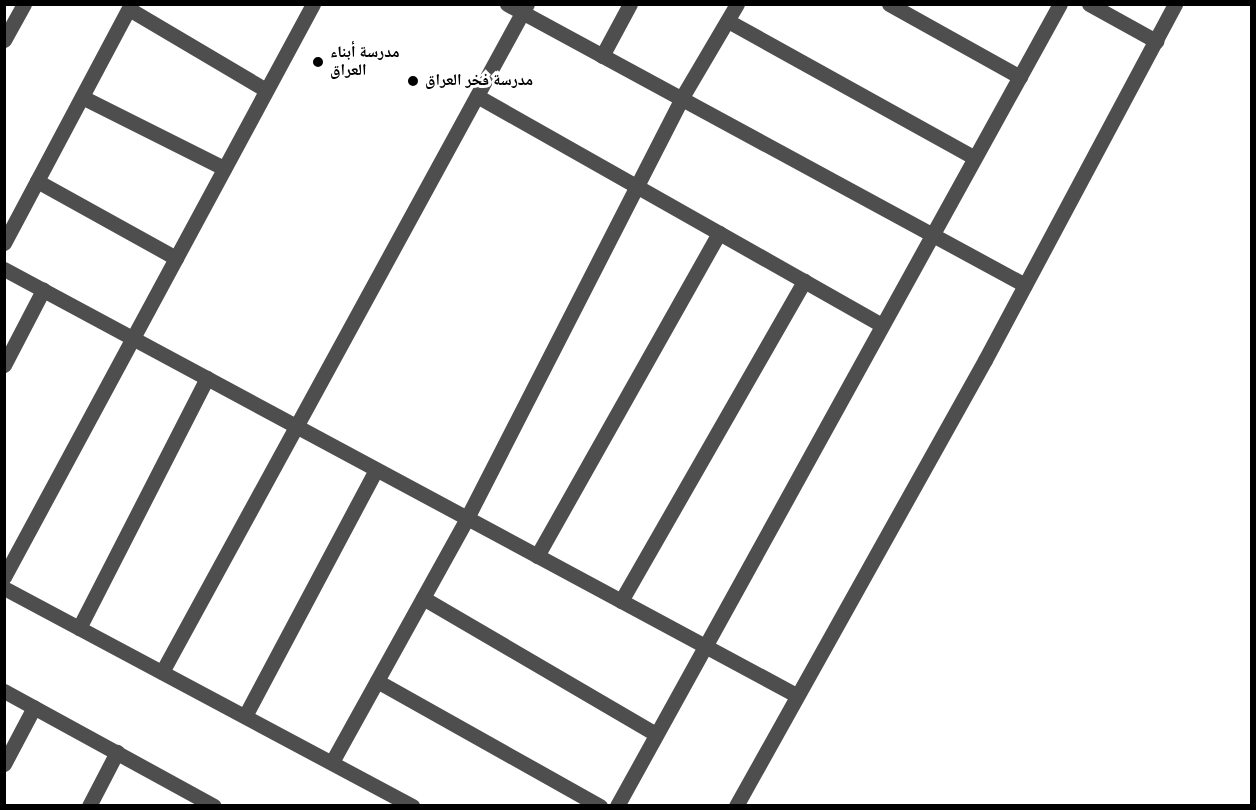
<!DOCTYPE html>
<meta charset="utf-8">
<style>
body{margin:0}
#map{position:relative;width:1256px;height:810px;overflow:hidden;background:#fff;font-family:Overpass,"Noto Naskh Arabic",sans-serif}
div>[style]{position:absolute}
.minor>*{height:15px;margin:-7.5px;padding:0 7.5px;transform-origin:7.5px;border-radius:7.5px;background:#4e4e4e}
.dots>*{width:16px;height:16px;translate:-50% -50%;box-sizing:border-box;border:3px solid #fff;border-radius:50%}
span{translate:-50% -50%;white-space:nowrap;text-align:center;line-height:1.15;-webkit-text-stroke:6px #fff;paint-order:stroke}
.poi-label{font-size:16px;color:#000;font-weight:700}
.left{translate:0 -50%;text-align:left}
.frame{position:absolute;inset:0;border:6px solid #000;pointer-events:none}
</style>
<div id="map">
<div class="minor">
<div style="left:507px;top:4px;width:589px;rotate:28.48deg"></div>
<div style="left:889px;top:4px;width:150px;rotate:29.1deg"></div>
<div style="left:1089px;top:4px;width:77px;rotate:28.9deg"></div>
<div style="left:129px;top:9px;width:159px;rotate:30.6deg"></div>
<div style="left:728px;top:21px;width:282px;rotate:29deg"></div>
<div style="left:4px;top:40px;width:41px;rotate:-60.9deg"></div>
<div style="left:602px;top:56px;width:59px;rotate:-61.7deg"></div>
<div style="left:477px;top:96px;width:465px;rotate:29.5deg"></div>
<div style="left:82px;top:97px;width:159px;rotate:26.6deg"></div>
<div style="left:37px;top:181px;width:159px;rotate:29deg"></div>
<div style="left:4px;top:243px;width:271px;rotate:-62deg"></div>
<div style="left:4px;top:269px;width:899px;rotate:28.27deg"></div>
<div style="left:4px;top:365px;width:85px;rotate:-62.5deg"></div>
<div style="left:537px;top:556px;width:371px;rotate:-60.6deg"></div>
<div style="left:4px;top:577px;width:651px;rotate:-61.66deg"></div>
<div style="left:4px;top:588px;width:463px;rotate:28.1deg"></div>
<div style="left:423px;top:598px;width:270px;rotate:30.3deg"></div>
<div style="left:621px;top:601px;width:369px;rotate:-60.2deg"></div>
<div style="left:79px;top:628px;width:281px;rotate:-62.9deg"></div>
<div style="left:162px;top:672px;width:761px;rotate:-61.35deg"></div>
<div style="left:377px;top:681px;width:256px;rotate:29.3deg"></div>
<div style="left:4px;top:691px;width:239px;rotate:28.7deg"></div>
<div style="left:245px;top:716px;width:279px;rotate:-62deg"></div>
<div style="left:332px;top:762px;width:279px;rotate:-61deg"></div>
<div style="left:467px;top:518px;width:470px;rotate:-62.9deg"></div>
<div style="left:681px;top:99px;width:110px;rotate:-59.5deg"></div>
<div style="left:4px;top:764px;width:64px;rotate:-62.2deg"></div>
<div style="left:89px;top:806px;width:61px;rotate:-62.6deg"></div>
<div style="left:617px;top:806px;width:916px;rotate:-61.09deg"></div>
<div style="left:736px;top:806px;width:511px;rotate:-60.83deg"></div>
<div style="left:985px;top:360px;width:404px;rotate:-61.9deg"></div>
</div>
<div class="dots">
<div style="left:318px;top:62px;background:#000"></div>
<div style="left:413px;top:81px;background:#000"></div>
</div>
<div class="poi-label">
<span class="left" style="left:330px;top:62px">مدرسة أبناء<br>العراق</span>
<span class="left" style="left:425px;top:81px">مدرسة فخر العراق</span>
</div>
<div class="frame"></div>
</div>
